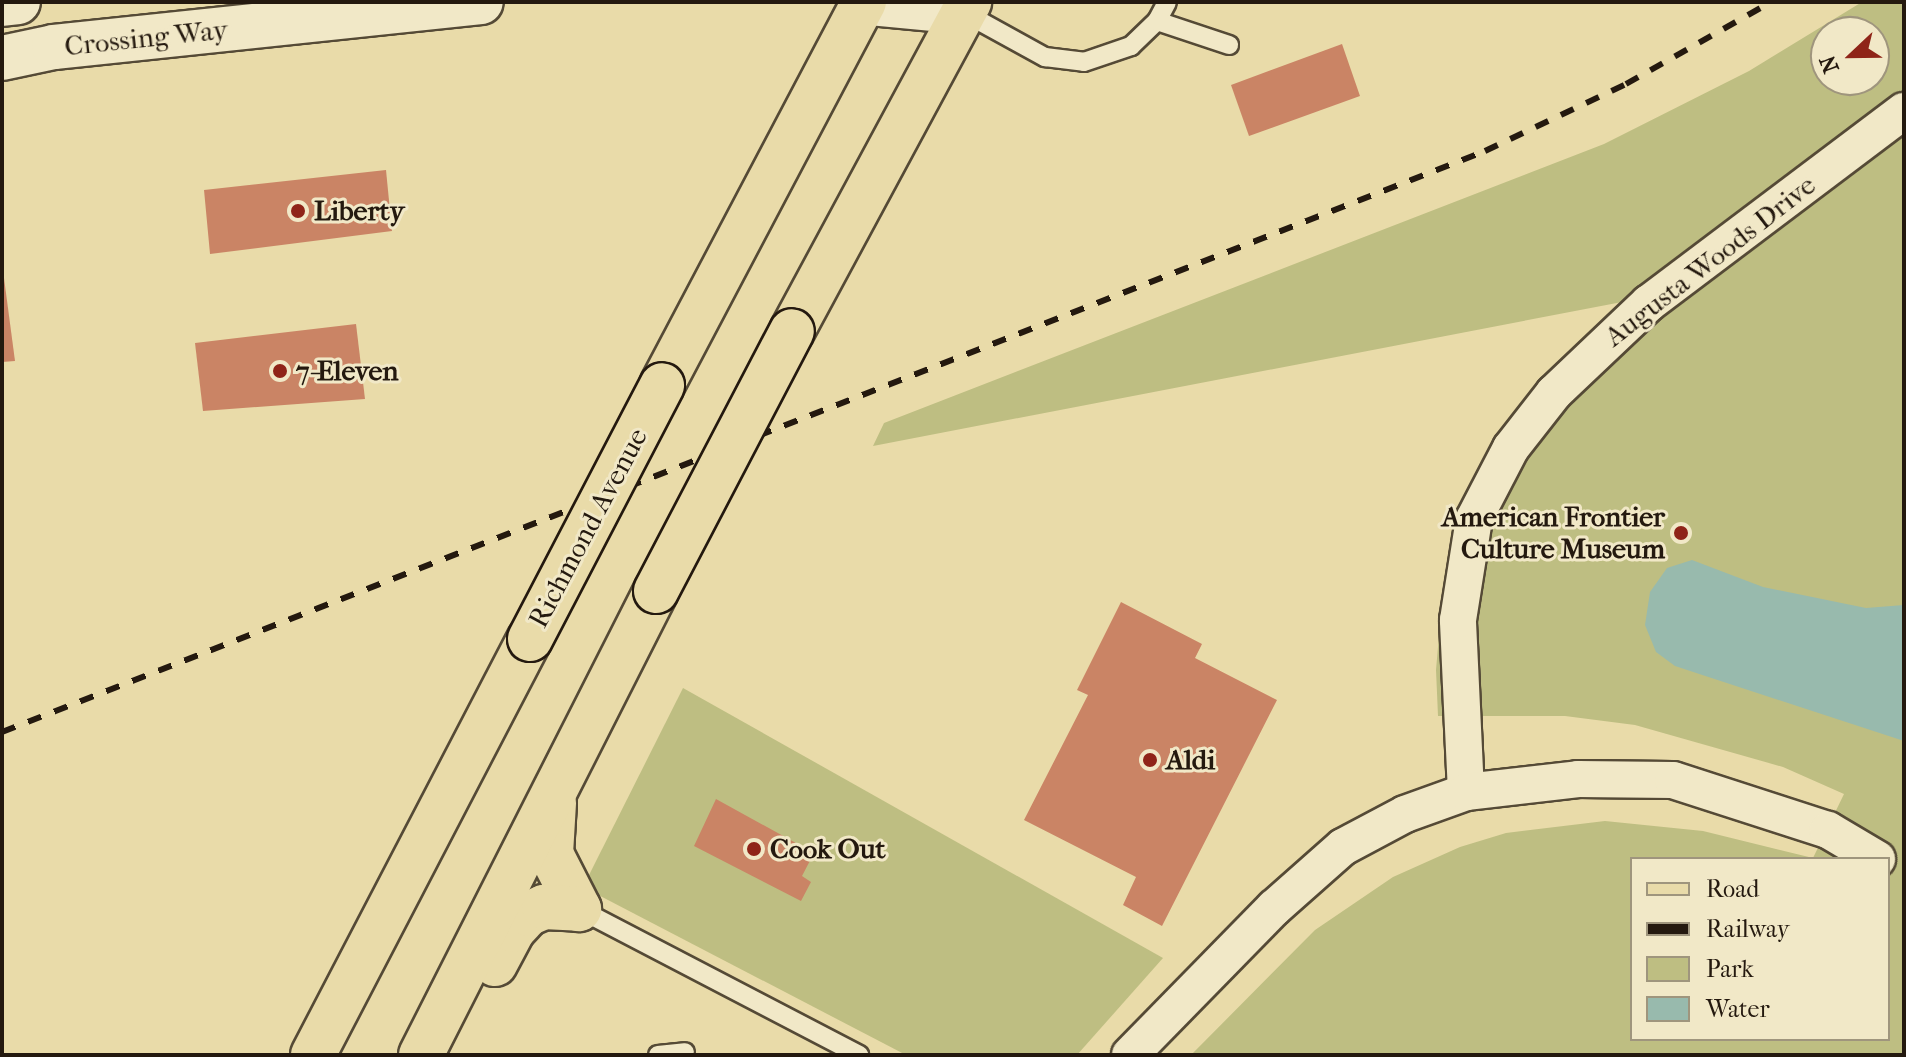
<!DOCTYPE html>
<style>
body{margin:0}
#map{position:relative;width:1906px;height:1057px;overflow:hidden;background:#e9dba9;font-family:"IM FELL French Canon",serif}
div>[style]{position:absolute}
.green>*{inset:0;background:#bebe82}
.water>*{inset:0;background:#98baad}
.building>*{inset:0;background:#ca8465}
.roads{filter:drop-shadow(2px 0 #554a36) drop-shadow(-2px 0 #554a36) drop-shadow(0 2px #554a36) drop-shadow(0 -2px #554a36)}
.lane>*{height:18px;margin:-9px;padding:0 9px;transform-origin:9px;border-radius:9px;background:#f1e8c7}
.street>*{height:36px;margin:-18px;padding:0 18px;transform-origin:18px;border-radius:18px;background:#f1e8c7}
.secondary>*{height:44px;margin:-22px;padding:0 22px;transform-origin:22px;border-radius:22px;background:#f1e8c7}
.primary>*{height:44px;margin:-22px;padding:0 22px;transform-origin:22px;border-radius:22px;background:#e9dba9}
.rail>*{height:6px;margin-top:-3px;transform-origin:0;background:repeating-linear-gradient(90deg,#24190f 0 14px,transparent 0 28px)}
.bridges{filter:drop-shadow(2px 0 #24190f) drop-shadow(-2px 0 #24190f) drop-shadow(0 2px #24190f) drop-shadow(0 -2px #24190f)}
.primary-bridge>*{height:44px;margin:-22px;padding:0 22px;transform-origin:22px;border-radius:22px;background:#e9dba9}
.dots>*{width:22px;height:22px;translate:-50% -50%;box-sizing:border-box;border:4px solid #f1e8c7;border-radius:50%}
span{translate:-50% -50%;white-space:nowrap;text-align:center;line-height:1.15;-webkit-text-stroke:6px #f1e8c7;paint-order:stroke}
.street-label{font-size:28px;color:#24190f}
.poi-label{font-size:28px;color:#24190f;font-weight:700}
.left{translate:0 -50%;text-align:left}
.right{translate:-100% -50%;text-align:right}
.frame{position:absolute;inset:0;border:4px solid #24190f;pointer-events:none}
.legend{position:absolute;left:1630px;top:857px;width:260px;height:184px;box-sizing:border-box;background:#f1e8c7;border:2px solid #9f957d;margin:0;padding:10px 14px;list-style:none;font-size:24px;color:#24190f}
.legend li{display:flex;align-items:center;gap:16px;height:40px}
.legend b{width:40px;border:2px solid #9f957d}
.north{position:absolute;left:1810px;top:16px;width:80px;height:80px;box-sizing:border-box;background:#f1e8c7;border:2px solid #9f957d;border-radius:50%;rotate:248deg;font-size:22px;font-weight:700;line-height:32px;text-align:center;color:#24190f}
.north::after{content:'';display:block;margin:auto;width:28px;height:36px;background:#8f2418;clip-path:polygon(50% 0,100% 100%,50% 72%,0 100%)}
</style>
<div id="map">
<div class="green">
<div style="clip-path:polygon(evenodd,1862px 2px,1904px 2px,1904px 1055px,1191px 1055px,1315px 930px,1393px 877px,1460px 847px,1506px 833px,1605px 821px,1703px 831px,1813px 858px,1844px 794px,1783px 767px,1635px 725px,1565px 716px,1438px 716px,1436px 670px,1443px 589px,1452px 549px,1502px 433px,1536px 385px,1622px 302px,873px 446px,884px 423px,1604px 144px,1749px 71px,1862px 2px,1826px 32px,1874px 32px,1874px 80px,1826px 80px,1826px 32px,1862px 2px,1632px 859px,1888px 859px,1888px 1039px,1632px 1039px,1632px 859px)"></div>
<div style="clip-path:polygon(683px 688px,1163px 958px,1077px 1055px,906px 1055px,583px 887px)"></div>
</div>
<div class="water">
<div style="clip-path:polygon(1692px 560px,1763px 587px,1866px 608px,1904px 605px,1904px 741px,1675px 666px,1656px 652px,1645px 625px,1650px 592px,1667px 568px)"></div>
</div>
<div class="building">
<div style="clip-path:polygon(1342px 44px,1360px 96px,1249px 136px,1231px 85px)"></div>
<div style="clip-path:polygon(386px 170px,392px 231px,210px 254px,204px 190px)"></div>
<div style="clip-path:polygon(2px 263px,15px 361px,2px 362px)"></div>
<div style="clip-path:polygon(356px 324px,365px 399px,203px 411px,195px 343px)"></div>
<div style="clip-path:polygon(1121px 602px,1202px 644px,1195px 658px,1277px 700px,1162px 926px,1123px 905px,1136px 877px,1024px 820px,1088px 695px,1077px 690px)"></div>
<div style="clip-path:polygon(716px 799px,814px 853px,802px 876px,811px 882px,801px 901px,694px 846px)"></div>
</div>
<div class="roads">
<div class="lane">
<div style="left:963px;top:12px;width:94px;rotate:28.8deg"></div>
<div style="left:1045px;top:57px;width:39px;rotate:7deg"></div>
<div style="left:1084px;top:62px;width:50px;rotate:-18.8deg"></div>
<div style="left:1131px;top:46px;width:36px;rotate:-44deg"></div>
<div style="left:1157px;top:21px;width:21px;rotate:-62deg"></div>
<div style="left:1157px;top:21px;width:76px;rotate:18.4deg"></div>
<div style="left:579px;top:909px;width:316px;rotate:27.5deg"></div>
<div style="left:658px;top:1055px;width:27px;rotate:-6deg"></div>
</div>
<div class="street">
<div style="left:1466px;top:792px;width:172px;rotate:-92.7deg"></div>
<div style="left:1458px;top:620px;width:102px;rotate:-81deg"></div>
<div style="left:1474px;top:519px;width:80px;rotate:-62.5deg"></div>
<div style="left:1511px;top:448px;width:70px;rotate:-52deg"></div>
<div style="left:1554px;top:393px;width:131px;rotate:-43.5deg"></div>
<div style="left:1649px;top:303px;width:319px;rotate:-37deg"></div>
<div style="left:1130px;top:1055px;width:206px;rotate:-45.6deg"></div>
<div style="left:1274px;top:908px;width:92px;rotate:-41.5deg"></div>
<div style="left:1343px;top:847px;width:70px;rotate:-28deg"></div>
<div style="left:1405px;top:814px;width:65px;rotate:-19.8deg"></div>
<div style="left:1466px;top:792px;width:113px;rotate:-6.6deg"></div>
<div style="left:1578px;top:779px;width:95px;rotate:0.6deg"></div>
<div style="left:1673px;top:780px;width:163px;rotate:17.9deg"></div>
<div style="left:1828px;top:830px;width:57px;rotate:30.6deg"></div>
</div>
<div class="secondary">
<div style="left:860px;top:2px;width:103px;rotate:5.5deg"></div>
<div style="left:2px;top:4px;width:16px;rotate:-7deg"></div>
<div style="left:2px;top:58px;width:53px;rotate:-11.9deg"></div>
<div style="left:54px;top:47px;width:429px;rotate:-6deg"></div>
</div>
<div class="primary">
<div style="left:792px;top:331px;width:374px;rotate:-61.7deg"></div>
<div style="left:662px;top:385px;width:433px;rotate:-62.2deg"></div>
<div style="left:554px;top:803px;width:51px;rotate:93.4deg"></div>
<div style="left:551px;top:854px;width:62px;rotate:63deg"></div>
<div style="left:495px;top:964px;width:38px;rotate:-62deg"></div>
<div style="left:513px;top:930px;width:22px;rotate:-47deg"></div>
<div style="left:528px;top:914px;width:17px;rotate:-24deg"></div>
<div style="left:544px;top:907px;width:35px;rotate:3deg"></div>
<div style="left:313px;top:1055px;width:469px;rotate:-62.5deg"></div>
<div style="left:421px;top:1055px;width:520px;rotate:-63.14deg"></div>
</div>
</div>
<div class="rail">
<div style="left:2px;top:732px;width:1593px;rotate:-21.39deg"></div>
<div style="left:1485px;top:151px;width:156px;rotate:-25.4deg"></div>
<div style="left:1626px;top:84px;width:167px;rotate:-29.5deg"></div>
</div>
<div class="bridges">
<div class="primary-bridge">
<div style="left:656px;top:591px;width:293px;rotate:-62.4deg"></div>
<div style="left:530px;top:639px;width:286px;rotate:-62.5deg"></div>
</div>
</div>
<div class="dots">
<div style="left:298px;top:211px;background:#8f2418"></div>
<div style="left:280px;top:371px;background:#8f2418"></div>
<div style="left:1681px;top:533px;background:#8f2418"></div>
<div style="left:1150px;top:760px;background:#8f2418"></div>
<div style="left:754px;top:849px;background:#8f2418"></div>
</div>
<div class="street-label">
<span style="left:146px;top:38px;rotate:-6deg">Crossing Way</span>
<span style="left:1710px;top:261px;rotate:-38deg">Augusta Woods Drive</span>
<span style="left:588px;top:528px;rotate:-62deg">Richmond Avenue</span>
</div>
<div class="poi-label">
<span class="left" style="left:314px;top:211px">Liberty</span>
<span class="left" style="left:296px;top:371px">7-Eleven</span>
<span class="right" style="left:1665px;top:533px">American Frontier<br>Culture Museum</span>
<span class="left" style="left:1166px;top:760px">Aldi</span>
<span class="left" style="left:770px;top:849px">Cook Out</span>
</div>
<div class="frame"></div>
<ul class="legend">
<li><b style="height:10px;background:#e9dba9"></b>Road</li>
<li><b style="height:10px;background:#24190f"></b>Railway</li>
<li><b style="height:22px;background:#bebe82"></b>Park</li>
<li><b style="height:22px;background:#98baad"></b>Water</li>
</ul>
<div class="north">N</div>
</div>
